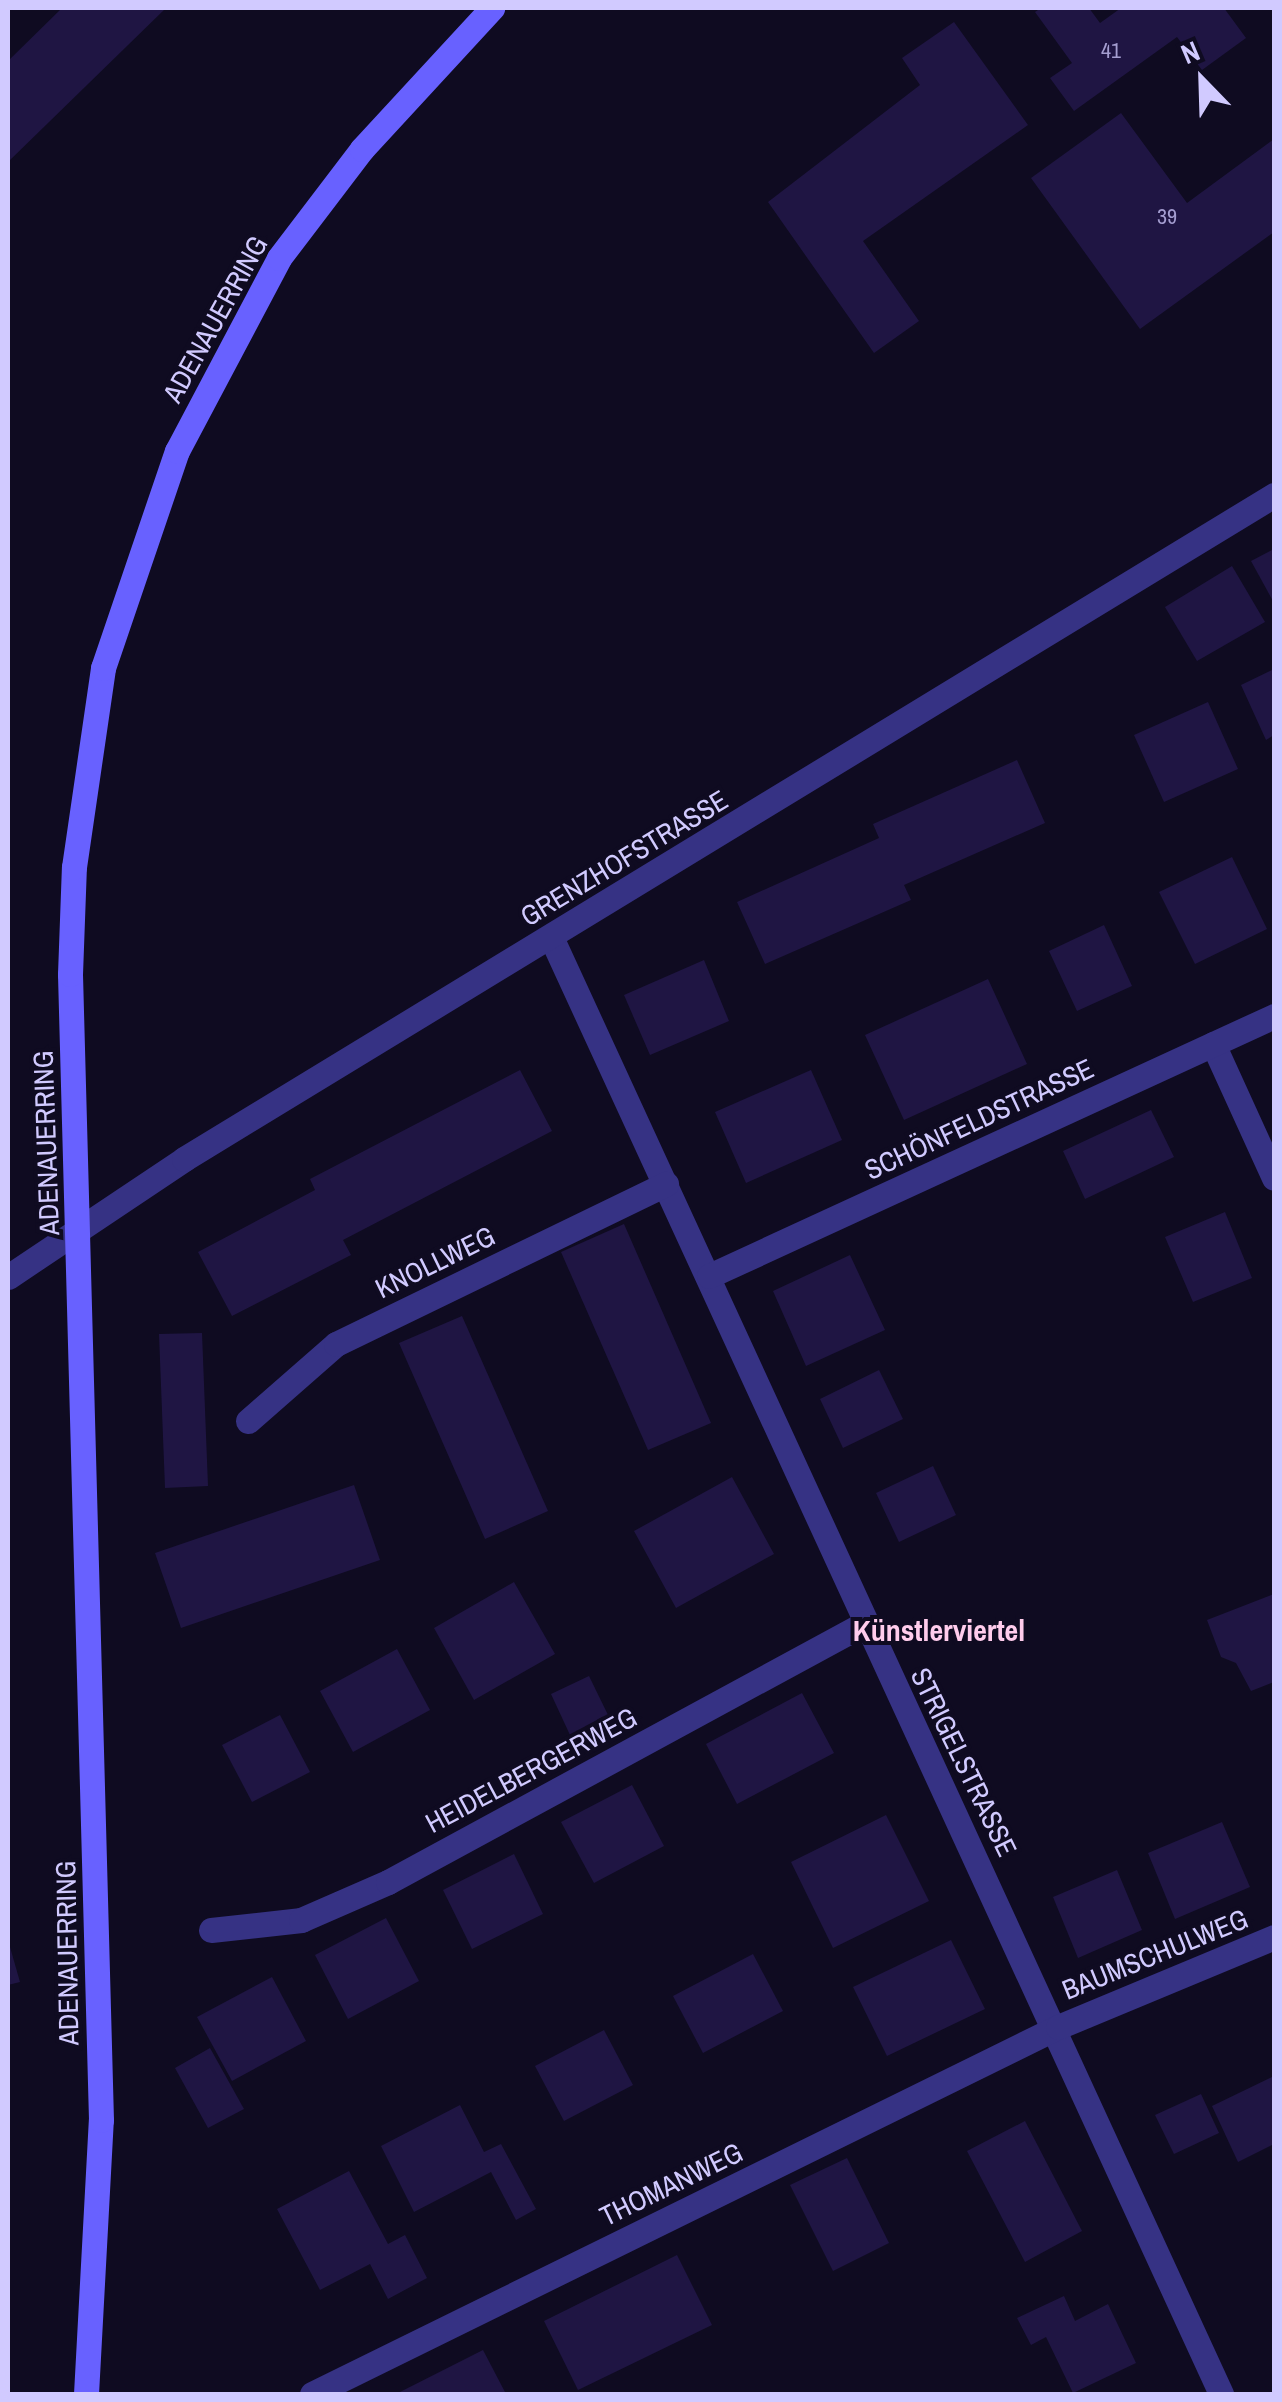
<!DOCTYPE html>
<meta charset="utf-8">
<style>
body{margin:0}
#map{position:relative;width:1282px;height:2402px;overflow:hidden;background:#0f0b21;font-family:"Archivo Narrow",sans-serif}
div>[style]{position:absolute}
.building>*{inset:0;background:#1f1543}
.minor>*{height:25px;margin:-12.5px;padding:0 12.5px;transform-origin:12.5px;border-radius:12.5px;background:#363284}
.secondary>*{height:25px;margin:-12.5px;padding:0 12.5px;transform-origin:12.5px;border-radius:12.5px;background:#6861ff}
span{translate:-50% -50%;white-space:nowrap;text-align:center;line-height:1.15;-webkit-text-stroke:8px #0f0b21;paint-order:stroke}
.number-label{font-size:22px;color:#a49dd0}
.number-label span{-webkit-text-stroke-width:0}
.street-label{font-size:28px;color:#d1caff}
.neighbourhood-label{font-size:30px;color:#ffccec;font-weight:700}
.frame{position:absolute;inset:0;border:10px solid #d1caff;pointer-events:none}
.north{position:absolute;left:1152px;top:30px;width:100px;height:100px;-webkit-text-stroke:8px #0f0b21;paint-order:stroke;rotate:337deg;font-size:28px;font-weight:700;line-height:40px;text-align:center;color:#d1caff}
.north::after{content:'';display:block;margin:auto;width:35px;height:45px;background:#d1caff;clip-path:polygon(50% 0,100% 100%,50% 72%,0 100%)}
</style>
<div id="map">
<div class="building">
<div style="clip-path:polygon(62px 8px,166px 8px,8px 162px,8px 61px)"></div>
<div style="clip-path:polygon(1041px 8px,1089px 8px,1100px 23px,1121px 8px,1224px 8px,1246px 38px,1202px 70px,1177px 37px,1074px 111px,1050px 78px,1072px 63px,1035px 12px)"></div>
<div style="clip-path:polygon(954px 22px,1028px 125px,863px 241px,919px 321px,874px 353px,768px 202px,920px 85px,902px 58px)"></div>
<div style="clip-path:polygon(1121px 113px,1187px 203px,1274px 139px,1274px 232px,1140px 329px,1031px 178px)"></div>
<div style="clip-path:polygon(1274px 549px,1274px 603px,1251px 561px)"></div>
<div style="clip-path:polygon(1232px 566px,1265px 622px,1197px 661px,1165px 607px)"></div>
<div style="clip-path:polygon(1274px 669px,1274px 735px,1266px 740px,1241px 685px)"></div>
<div style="clip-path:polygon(1208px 702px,1238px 769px,1164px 802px,1134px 735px)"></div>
<div style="clip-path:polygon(1017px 760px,1045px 823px,904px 885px,911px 900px,765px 964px,737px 902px,879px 838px,873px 824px)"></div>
<div style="clip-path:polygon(1232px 857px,1267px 929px,1195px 964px,1159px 892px)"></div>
<div style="clip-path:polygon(1104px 925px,1132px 986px,1077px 1011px,1049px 951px)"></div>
<div style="clip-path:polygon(704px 960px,729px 1021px,650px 1055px,624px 995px)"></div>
<div style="clip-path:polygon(988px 979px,1027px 1064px,904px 1120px,865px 1035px)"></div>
<div style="clip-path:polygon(520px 1070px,552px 1131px,343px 1240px,351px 1255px,232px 1316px,198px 1252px,315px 1190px,310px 1179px)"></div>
<div style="clip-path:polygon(811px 1070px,842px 1140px,746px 1183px,715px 1112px)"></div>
<div style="clip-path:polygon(1151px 1110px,1174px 1157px,1085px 1199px,1063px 1151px)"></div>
<div style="clip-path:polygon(1225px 1212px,1252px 1278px,1193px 1302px,1165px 1237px)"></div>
<div style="clip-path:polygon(624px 1224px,711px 1423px,648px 1450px,561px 1252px)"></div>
<div style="clip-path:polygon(850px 1255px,885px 1330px,806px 1366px,773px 1291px)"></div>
<div style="clip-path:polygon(462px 1316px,548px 1511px,485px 1539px,399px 1343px)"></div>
<div style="clip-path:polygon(202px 1333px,208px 1486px,165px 1488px,159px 1334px)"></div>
<div style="clip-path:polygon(879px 1370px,903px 1419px,843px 1448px,820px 1399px)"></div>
<div style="clip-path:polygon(933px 1466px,956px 1515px,899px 1542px,876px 1493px)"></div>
<div style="clip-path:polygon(732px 1477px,774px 1554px,676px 1608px,634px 1531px)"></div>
<div style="clip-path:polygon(354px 1485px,380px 1560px,181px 1628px,155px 1553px)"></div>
<div style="clip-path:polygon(514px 1582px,555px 1654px,474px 1700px,434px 1628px)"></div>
<div style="clip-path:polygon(1274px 1594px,1274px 1682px,1251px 1691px,1236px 1663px,1221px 1657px,1207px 1620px)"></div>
<div style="clip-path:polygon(397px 1649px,430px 1710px,353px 1752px,320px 1691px)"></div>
<div style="clip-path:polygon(589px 1676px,609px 1717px,570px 1735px,551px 1694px)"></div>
<div style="clip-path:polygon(802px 1693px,834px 1753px,737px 1804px,706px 1744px)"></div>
<div style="clip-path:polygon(280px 1715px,310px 1772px,252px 1802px,222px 1745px)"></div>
<div style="clip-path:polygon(632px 1785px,664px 1846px,594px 1883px,561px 1822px)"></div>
<div style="clip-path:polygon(886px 1815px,929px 1901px,833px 1948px,791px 1862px)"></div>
<div style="clip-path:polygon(1222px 1822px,1250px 1887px,1175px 1919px,1148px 1853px)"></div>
<div style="clip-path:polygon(514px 1854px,543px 1914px,472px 1949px,443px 1890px)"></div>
<div style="clip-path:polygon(1117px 1870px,1142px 1930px,1078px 1958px,1053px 1897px)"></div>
<div style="clip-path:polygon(386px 1918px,419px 1981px,348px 2019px,315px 1955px)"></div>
<div style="clip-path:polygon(8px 1940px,20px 1982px,8px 1985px)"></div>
<div style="clip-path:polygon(951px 1940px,985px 2009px,887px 2056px,853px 1987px)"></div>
<div style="clip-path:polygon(753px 1954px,783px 2011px,703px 2053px,673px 1996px)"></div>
<div style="clip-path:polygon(272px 1977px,306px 2041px,232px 2081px,197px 2017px)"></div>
<div style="clip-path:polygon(604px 2030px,633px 2085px,564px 2121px,535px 2066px)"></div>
<div style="clip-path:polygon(210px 2048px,244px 2109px,208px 2128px,175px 2068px)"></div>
<div style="clip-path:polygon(1274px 2076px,1274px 2144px,1238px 2162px,1212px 2106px)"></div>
<div style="clip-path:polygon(1201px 2094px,1219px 2133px,1174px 2154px,1155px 2115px)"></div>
<div style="clip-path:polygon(460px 2105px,484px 2152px,501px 2144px,536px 2209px,516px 2220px,491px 2172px,414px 2212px,381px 2146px)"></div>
<div style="clip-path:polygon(1025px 2121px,1082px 2231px,1025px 2262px,967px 2151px)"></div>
<div style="clip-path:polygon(847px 2158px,889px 2243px,833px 2271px,790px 2185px)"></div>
<div style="clip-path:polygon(349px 2171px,388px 2244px,405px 2235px,427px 2278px,388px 2299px,370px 2264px,320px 2290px,277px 2209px)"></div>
<div style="clip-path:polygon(677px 2255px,712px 2325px,578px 2390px,544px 2321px)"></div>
<div style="clip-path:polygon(1064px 2296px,1075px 2321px,1108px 2304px,1136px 2363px,1073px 2393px,1046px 2337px,1031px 2345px,1017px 2318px)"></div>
<div style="clip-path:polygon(483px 2350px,506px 2394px,396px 2394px)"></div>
</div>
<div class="minor">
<div style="left:551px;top:937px;width:1604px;rotate:65.3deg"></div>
<div style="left:1213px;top:1044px;width:147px;rotate:65.5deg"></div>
<div style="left:709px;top:1276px;width:622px;rotate:-24.71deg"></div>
<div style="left:8px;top:1277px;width:212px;rotate:-33.8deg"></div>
<div style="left:184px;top:1159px;width:1276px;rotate:-31.35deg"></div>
<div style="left:248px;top:1421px;width:117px;rotate:-41.2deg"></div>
<div style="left:336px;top:1344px;width:367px;rotate:-25.9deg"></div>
<div style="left:211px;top:1930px;width:91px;rotate:-6.3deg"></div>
<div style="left:301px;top:1920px;width:95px;rotate:-23.6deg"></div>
<div style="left:388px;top:1882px;width:543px;rotate:-28.5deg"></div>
<div style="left:312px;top:2394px;width:831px;rotate:-26.2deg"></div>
<div style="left:1058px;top:2027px;width:234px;rotate:-22.6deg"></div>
</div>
<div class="secondary">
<div style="left:86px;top:2394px;width:274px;rotate:-86.9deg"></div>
<div style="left:101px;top:2120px;width:1146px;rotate:-91.55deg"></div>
<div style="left:70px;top:974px;width:107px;rotate:-87.9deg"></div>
<div style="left:74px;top:867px;width:201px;rotate:-81.7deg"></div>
<div style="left:103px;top:668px;width:229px;rotate:-71.2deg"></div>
<div style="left:177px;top:451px;width:218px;rotate:-62.1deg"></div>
<div style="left:279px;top:258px;width:137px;rotate:-52.7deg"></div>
<div style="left:362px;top:149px;width:192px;rotate:-47.3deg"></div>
</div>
<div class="number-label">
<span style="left:1111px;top:51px">41</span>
<span style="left:1167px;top:217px">39</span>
</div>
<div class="street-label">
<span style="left:215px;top:319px;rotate:-61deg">ADENAUERRING</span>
<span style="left:624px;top:858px;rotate:-31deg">GRENZHOFSTRASSE</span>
<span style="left:979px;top:1119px;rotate:-25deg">SCHÖNFELDSTRASSE</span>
<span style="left:46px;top:1143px;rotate:-92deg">ADENAUERRING</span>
<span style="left:435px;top:1262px;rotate:-26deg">KNOLLWEG</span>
<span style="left:964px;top:1762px;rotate:64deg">STRIGELSTRASSE</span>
<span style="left:531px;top:1770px;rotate:-28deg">HEIDELBERGERWEG</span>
<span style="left:67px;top:1953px;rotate:-91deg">ADENAUERRING</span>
<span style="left:1155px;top:1954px;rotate:-22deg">BAUMSCHULWEG</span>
<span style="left:671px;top:2184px;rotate:-26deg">THOMANWEG</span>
</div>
<div class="neighbourhood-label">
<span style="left:939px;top:1630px">Künstlerviertel</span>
</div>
<div class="frame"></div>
<div class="north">N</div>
</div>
